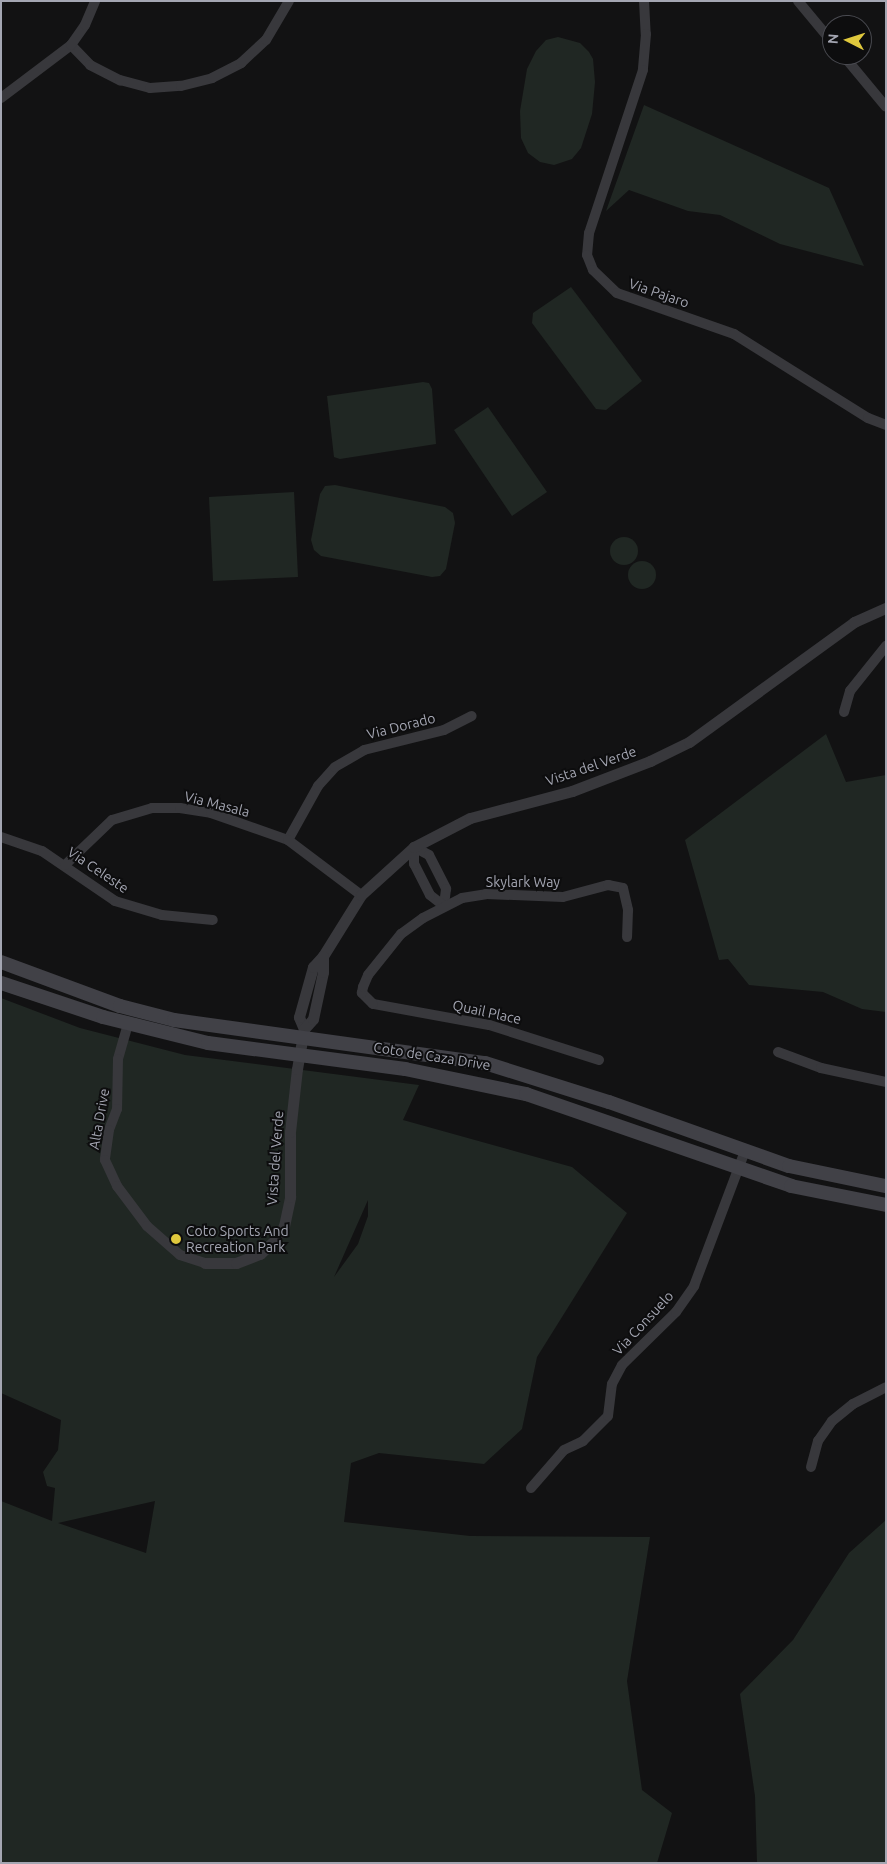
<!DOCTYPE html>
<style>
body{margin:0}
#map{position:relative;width:887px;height:1864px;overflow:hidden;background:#121213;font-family:Ubuntu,sans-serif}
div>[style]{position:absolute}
.green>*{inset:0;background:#202723}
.round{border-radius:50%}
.minor>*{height:10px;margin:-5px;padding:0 5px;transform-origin:5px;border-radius:5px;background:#38383c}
.tertiary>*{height:11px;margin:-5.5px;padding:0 5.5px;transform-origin:5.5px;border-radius:5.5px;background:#38383c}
.secondary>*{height:14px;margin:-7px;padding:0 7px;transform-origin:7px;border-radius:7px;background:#414147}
.dots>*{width:14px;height:14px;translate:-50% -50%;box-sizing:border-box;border:2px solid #0d0d0e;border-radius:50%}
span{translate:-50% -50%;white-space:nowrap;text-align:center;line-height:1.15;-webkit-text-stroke:4px #0d0d0e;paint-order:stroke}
.street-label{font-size:14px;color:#a4a6b2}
.poi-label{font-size:14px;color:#a4a6b2}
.left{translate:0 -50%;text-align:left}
.frame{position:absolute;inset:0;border:2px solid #a4a6b2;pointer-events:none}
.north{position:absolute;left:822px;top:15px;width:50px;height:50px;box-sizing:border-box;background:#0d0d0e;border:1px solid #494a50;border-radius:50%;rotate:275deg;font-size:14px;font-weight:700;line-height:20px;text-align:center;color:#a4a6b2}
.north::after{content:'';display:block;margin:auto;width:18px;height:22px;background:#dfc83d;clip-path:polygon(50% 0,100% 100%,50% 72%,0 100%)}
</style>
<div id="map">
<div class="green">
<div style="clip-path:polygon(558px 37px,580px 43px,589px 52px,593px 59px,595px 82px,592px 114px,581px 148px,572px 159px,554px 165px,540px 162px,528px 153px,521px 138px,520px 111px,527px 69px,536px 51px,546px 40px)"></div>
<div style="clip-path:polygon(644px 105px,829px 188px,864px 266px,780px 244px,720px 215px,688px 211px,629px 190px,606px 211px)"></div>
<div style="clip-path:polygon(571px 287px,642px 381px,606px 410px,596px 409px,532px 323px,533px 313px)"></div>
<div style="clip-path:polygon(423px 382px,429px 383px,432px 389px,436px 444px,340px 459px,334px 457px,327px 396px)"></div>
<div style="clip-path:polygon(488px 407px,547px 492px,512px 516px,454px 430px)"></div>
<div style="clip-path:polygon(335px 485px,445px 507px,453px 513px,455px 523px,446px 569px,440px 576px,432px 577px,321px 556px,314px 550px,311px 540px,320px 494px,325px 486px)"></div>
<div style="clip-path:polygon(294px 492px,298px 577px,213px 581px,209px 497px)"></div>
<div class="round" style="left:610px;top:537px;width:28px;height:28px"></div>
<div class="round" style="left:628px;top:561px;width:28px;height:28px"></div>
<div style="clip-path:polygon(826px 734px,846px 782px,886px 775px,886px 1012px,862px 1009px,823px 992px,749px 985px,728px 959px,719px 960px,685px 840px)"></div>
<div style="clip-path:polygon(evenodd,1px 998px,80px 1028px,185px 1055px,419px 1085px,403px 1120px,572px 1167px,627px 1213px,537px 1357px,522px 1429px,484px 1464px,379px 1453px,351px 1463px,344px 1522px,470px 1536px,650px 1537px,627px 1681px,642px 1790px,672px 1813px,657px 1863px,1px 1863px,1px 1501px,52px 1521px,55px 1488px,47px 1486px,43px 1472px,58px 1450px,61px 1420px,1px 1393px,1px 998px,368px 1200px,368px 1216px,358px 1244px,334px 1277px,368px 1200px,1px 998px,155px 1501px,146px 1553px,58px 1523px,155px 1501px)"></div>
<div style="clip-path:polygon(886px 1520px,886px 1863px,757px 1863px,755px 1796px,740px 1694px,793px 1640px,849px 1553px)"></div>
</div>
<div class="minor">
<div style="left:644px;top:1px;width:33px;rotate:87deg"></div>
<div style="left:646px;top:34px;width:36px;rotate:95deg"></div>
<div style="left:643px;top:70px;width:172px;rotate:108.3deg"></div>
<div style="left:589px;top:233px;width:22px;rotate:95deg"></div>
<div style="left:587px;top:255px;width:16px;rotate:68deg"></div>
<div style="left:593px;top:270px;width:33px;rotate:44deg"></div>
<div style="left:617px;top:293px;width:124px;rotate:19.3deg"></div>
<div style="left:734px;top:334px;width:158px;rotate:32.1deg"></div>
<div style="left:868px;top:418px;width:19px;rotate:21deg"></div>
<div style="left:798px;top:1px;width:53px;rotate:50.3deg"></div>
<div style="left:71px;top:45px;width:28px;rotate:46deg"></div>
<div style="left:90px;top:65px;width:34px;rotate:27deg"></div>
<div style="left:120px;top:80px;width:31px;rotate:15deg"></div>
<div style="left:150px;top:88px;width:31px;rotate:-4deg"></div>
<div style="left:181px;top:86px;width:32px;rotate:-14deg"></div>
<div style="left:212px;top:78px;width:33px;rotate:-27deg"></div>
<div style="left:241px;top:63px;width:34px;rotate:-43deg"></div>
<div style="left:266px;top:40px;width:45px;rotate:-59.5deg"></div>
<div style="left:843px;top:55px;width:67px;rotate:50.4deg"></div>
<div style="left:1px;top:98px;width:88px;rotate:-37.1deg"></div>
<div style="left:71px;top:45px;width:24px;rotate:-55deg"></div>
<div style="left:85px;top:25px;width:26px;rotate:-67deg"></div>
<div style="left:844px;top:712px;width:22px;rotate:-74deg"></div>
<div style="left:850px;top:691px;width:58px;rotate:-51.3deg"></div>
<div style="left:1px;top:837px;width:43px;rotate:18.9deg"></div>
<div style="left:42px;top:851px;width:88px;rotate:34.4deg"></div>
<div style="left:115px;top:901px;width:49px;rotate:16.6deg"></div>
<div style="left:162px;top:915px;width:51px;rotate:5.6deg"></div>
<div style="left:288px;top:840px;width:62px;rotate:-60.9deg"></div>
<div style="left:318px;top:786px;width:25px;rotate:-48deg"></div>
<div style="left:335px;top:767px;width:34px;rotate:-30deg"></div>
<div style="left:364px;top:750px;width:82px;rotate:-14deg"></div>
<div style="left:444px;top:730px;width:31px;rotate:-27deg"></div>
<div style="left:414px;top:847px;width:17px;rotate:28deg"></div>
<div style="left:429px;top:855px;width:38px;rotate:63deg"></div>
<div style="left:446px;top:889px;width:17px;rotate:97deg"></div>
<div style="left:444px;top:906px;width:18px;rotate:-142deg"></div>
<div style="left:430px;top:895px;width:35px;rotate:-117deg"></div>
<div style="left:414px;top:864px;width:17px;rotate:-90deg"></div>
<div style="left:65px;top:865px;width:65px;rotate:-43.8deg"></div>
<div style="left:112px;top:820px;width:42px;rotate:-16.7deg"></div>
<div style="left:152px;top:808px;width:28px"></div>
<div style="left:180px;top:808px;width:31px;rotate:9deg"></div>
<div style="left:211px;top:813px;width:82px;rotate:19.3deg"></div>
<div style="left:288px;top:840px;width:91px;rotate:37deg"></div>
<div style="left:128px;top:1024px;width:36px;rotate:106deg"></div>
<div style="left:118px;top:1059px;width:50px;rotate:91.1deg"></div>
<div style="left:117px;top:1109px;width:22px;rotate:111deg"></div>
<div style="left:109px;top:1130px;width:30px;rotate:98deg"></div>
<div style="left:105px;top:1160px;width:29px;rotate:65deg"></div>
<div style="left:117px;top:1186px;width:50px;rotate:53.1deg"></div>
<div style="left:147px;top:1226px;width:44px;rotate:41.3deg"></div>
<div style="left:180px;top:1255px;width:26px;rotate:18deg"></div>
<div style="left:778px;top:1052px;width:46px;rotate:20.4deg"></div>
<div style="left:821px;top:1068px;width:66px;rotate:12.2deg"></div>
<div style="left:599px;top:1060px;width:115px;rotate:-162.3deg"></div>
<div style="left:489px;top:1025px;width:118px;rotate:-169.7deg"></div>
<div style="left:373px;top:1004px;width:16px;rotate:-135deg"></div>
<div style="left:362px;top:993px;width:6px;rotate:-81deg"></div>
<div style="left:363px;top:987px;width:13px;rotate:-67deg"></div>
<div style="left:368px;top:975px;width:53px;rotate:-51.2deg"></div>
<div style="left:401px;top:934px;width:27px;rotate:-36deg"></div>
<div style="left:423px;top:918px;width:44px;rotate:-27.1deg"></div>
<div style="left:462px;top:898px;width:24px;rotate:-9deg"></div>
<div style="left:486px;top:894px;width:77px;rotate:2.2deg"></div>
<div style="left:563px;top:897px;width:47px;rotate:-14.9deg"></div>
<div style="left:608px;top:885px;width:15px;rotate:11deg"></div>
<div style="left:623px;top:888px;width:23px;rotate:77deg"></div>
<div style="left:628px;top:910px;width:27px;rotate:92deg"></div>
<div style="left:811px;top:1467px;width:27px;rotate:-75deg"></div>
<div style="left:818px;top:1441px;width:24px;rotate:-55deg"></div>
<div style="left:832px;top:1421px;width:27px;rotate:-39deg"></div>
<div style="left:853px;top:1404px;width:37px;rotate:-27deg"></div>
<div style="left:531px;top:1488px;width:50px;rotate:-49deg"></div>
<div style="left:564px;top:1450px;width:21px;rotate:-25deg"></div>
<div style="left:583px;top:1441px;width:35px;rotate:-45deg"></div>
<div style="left:608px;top:1416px;width:32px;rotate:-83deg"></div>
<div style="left:612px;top:1384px;width:21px;rotate:-62deg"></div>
<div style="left:622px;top:1365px;width:76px;rotate:-44.5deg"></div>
<div style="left:676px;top:1312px;width:32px;rotate:-55deg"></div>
<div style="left:694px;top:1286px;width:144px;rotate:-69.3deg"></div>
</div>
<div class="tertiary">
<div style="left:304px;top:1029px;width:13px;rotate:-113deg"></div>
<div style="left:299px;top:1017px;width:52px;rotate:-74.4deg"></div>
<div style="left:313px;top:967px;width:15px;rotate:-48deg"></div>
<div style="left:323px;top:956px;width:72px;rotate:-58.1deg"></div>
<div style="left:361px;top:895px;width:72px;rotate:-42.2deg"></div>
<div style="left:414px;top:847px;width:63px;rotate:-27.4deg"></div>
<div style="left:470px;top:818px;width:106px;rotate:-14.8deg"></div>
<div style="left:572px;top:791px;width:84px;rotate:-21deg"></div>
<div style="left:650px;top:761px;width:43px;rotate:-26deg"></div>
<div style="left:689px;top:742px;width:204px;rotate:-36deg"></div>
<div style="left:854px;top:622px;width:35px;rotate:-24deg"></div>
<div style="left:205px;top:1263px;width:31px"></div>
<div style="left:236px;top:1263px;width:26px;rotate:-21deg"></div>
<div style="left:260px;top:1254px;width:19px;rotate:-43deg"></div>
<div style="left:274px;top:1241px;width:18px;rotate:-56deg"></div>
<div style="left:284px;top:1226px;width:30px;rotate:-78deg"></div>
<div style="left:290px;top:1197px;width:65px;rotate:-90deg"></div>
<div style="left:290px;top:1132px;width:63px;rotate:-83.7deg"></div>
<div style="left:297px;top:1069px;width:41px;rotate:-80.1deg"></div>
<div style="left:304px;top:1029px;width:13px;rotate:-48deg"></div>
<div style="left:313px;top:1019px;width:48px;rotate:-78deg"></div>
<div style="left:323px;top:972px;width:16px;rotate:-90deg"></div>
</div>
<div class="secondary">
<div style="left:1px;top:962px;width:127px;rotate:20.3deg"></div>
<div style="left:120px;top:1006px;width:56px;rotate:14.5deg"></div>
<div style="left:174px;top:1020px;width:314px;rotate:7.9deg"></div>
<div style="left:485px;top:1063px;width:130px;rotate:17.5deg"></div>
<div style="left:609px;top:1102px;width:191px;rotate:19.6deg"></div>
<div style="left:789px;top:1166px;width:99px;rotate:11.7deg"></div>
<div style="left:1px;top:983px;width:108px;rotate:18.4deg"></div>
<div style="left:103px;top:1017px;width:108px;rotate:13.9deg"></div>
<div style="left:208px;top:1043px;width:199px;rotate:7.5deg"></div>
<div style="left:405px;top:1069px;width:124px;rotate:11.7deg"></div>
<div style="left:526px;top:1094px;width:281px;rotate:19.1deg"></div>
<div style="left:791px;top:1186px;width:97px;rotate:11.3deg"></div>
</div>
<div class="dots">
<div style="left:176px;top:1239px;background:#dfc83d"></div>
</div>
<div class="street-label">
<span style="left:659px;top:293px;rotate:19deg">Via Pajaro</span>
<span style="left:401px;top:726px;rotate:-14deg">Via Dorado</span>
<span style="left:591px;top:766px;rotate:-19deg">Vista del Verde</span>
<span style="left:217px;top:804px;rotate:14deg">Via Masala</span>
<span style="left:98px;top:870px;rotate:34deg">Via Celeste</span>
<span style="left:523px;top:882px">Skylark Way</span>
<span style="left:487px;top:1012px;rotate:12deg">Quail Place</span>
<span style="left:432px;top:1056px;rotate:9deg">Coto de Caza Drive</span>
<span style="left:99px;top:1119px;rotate:-80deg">Alta Drive</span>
<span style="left:275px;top:1158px;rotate:-86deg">Vista del Verde</span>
<span style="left:643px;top:1323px;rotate:-47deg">Via Consuelo</span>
</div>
<div class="poi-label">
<span class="left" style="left:186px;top:1239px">Coto Sports And<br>Recreation Park</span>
</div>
<div class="frame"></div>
<div class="north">N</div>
</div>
